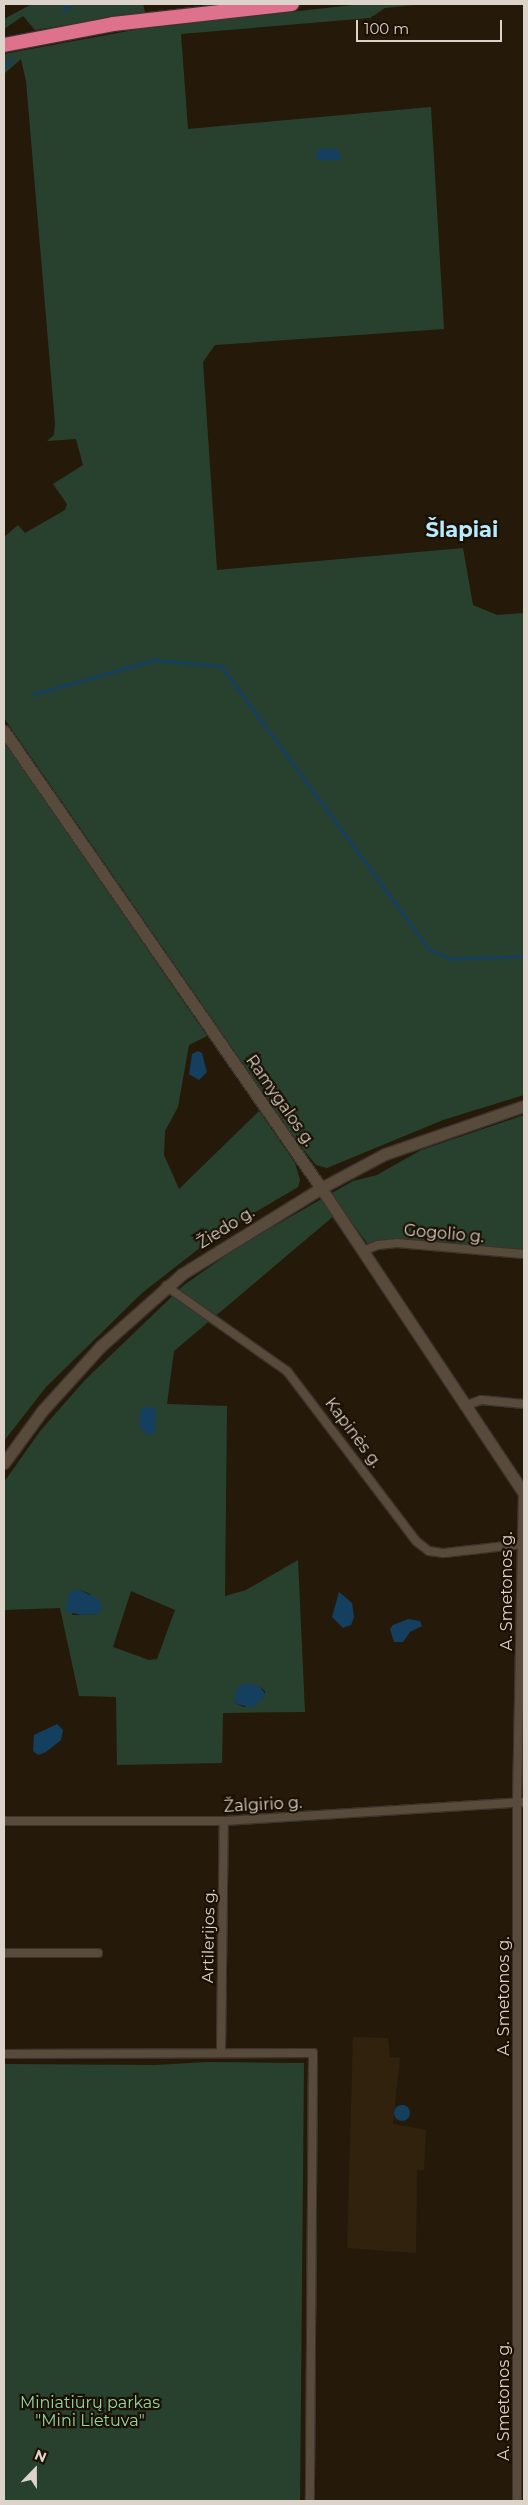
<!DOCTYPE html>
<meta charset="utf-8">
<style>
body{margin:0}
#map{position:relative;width:528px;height:2505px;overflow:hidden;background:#251a0a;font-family:Montserrat,sans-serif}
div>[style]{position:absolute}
.built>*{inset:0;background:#30220d}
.green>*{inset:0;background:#28412f}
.water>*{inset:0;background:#153f5e}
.round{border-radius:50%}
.stream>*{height:3px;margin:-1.5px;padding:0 1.5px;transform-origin:1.5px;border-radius:1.5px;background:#153f5e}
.roads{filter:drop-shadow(1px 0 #3b332d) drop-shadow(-1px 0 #3b332d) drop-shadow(0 1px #3b332d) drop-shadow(0 -1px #3b332d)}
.street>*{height:8px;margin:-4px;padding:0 4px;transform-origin:4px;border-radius:4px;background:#584b3b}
.secondary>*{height:11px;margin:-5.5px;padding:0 5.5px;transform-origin:5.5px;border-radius:5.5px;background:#584b3b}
.highway>*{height:14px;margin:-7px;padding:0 7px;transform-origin:7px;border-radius:7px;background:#de718c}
span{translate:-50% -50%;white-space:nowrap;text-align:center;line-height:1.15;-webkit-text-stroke:4.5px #1b1003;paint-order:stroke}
.street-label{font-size:16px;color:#dcd4cb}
.park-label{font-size:16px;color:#91d8a5}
.district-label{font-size:21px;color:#b6ebff;font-weight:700}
.frame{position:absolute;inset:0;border:5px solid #dcd4cb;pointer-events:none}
.north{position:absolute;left:10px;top:2445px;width:50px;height:50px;-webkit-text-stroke:4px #1b1003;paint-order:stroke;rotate:22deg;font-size:14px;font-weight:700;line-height:20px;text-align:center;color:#dcd4cb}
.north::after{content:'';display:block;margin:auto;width:18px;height:22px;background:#dcd4cb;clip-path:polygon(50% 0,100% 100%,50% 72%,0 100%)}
.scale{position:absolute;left:356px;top:20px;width:146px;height:22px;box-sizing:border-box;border:2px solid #dcd4cb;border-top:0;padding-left:6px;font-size:15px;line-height:18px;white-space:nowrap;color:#dcd4cb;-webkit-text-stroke:4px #1b1003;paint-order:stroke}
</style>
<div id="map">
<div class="built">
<div style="clip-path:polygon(353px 2037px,388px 2038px,390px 2057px,400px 2058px,393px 2124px,426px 2130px,424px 2170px,417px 2170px,416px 2253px,347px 2248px)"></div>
</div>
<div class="green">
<div style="clip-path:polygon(32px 4px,143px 4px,145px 12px,35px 30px,23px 16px,4px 29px,4px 19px)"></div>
<div style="clip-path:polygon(362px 4px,424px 4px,385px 8px,370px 18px,181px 34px,188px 129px,431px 107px,444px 329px,215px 345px,203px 362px,217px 570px,463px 548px,473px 605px,497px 615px,524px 613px,524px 1095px,443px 1120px,327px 1168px,316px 1165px,299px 1144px,4px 718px,4px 537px,18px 525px,25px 533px,65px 510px,67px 504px,53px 484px,83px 465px,76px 439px,47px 441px,54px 435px,55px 423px,26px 81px,21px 59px,4px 74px,4px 54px,139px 29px)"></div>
<div style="clip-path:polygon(4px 742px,207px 1036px,189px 1045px,178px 1107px,165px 1131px,164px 1155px,179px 1189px,259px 1111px,295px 1163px,300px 1180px,298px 1187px,215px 1236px,142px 1293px,46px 1387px,4px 1441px)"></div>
<div style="clip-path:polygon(evenodd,524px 1115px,524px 1258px,396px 1247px,373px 1251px,342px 1209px,174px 1351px,167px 1404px,227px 1406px,225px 1596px,246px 1590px,298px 1560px,305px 1712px,223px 1713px,222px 1763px,117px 1765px,116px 1697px,79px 1696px,60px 1608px,4px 1610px,4px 1482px,41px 1430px,85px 1380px,184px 1285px,238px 1247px,353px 1181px,377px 1175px,421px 1150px,524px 1115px,80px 1590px,90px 1594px,97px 1614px,72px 1615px,80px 1590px,524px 1115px,131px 1591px,175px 1610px,157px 1659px,149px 1660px,113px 1647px,131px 1591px,524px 1115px,260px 1687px,265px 1691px,264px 1697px,244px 1707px,237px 1704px,234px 1700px,260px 1687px)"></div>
<div style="clip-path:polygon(208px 2062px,304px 2063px,300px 2501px,4px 2501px,4px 2064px,155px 2065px)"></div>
</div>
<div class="water">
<div style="clip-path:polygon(319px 149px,338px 149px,341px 160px,318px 160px,316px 155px)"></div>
<div style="clip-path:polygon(198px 1051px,202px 1053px,207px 1072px,199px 1080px,189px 1074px,192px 1054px)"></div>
<div style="clip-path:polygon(144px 1407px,153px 1407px,156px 1411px,155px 1432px,151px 1436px,140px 1429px,140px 1411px)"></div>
<div style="clip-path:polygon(80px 1590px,100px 1600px,102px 1610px,97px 1614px,81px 1615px,66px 1611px,68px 1596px,71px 1591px)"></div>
<div style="clip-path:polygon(339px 1592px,352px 1603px,354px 1617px,351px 1625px,343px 1628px,332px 1617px)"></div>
<div style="clip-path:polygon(408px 1619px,420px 1621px,422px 1626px,410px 1632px,403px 1642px,394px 1642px,390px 1629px,393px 1625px)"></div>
<div style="clip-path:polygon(249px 1683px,260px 1687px,266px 1695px,252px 1708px,237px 1704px,234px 1700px,238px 1687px)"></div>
<div style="clip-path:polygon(57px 1724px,63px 1730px,61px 1740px,46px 1752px,38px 1755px,33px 1751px,34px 1735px)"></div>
<div class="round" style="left:394px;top:2105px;width:16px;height:16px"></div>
</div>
<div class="stream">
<div style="left:63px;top:11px;width:10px;rotate:-45deg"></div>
<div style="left:4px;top:67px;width:10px;rotate:-45deg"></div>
<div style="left:34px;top:694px;width:125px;rotate:-15.8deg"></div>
<div style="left:154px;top:660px;width:67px;rotate:5.1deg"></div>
<div style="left:221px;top:666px;width:351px;rotate:53.7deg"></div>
<div style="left:429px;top:949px;width:24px;rotate:24deg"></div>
<div style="left:451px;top:959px;width:73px;rotate:-2.4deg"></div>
</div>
<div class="roads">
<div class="street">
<div style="left:363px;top:1251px;width:16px;rotate:-22deg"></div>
<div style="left:378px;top:1245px;width:19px;rotate:-6deg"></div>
<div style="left:397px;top:1243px;width:127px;rotate:5deg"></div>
<div style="left:166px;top:1286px;width:148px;rotate:35.1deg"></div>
<div style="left:287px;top:1371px;width:213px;rotate:52.8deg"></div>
<div style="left:416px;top:1541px;width:16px;rotate:38deg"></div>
<div style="left:429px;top:1551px;width:15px;rotate:8deg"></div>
<div style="left:444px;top:1553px;width:80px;rotate:-6.5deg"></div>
<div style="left:464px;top:1406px;width:18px;rotate:-19deg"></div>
<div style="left:481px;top:1400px;width:43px;rotate:5.3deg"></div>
<div style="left:4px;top:1821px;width:220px"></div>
<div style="left:224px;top:1821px;width:301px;rotate:-3.6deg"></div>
<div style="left:4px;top:1953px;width:94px"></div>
<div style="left:221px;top:2051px;width:230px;rotate:-89.3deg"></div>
<div style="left:4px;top:2054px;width:309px;rotate:-0.2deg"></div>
<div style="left:313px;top:2053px;width:448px;rotate:90.4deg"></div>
<div style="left:517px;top:2501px;width:699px;rotate:-90deg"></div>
<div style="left:517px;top:1802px;width:310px;rotate:-88.9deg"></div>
</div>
<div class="secondary">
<div style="left:4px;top:731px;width:556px;rotate:55.25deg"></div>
<div style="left:321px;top:1188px;width:367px;rotate:56.4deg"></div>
<div style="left:4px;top:1463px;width:64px;rotate:-53.8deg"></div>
<div style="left:42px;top:1411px;width:88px;rotate:-47.8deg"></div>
<div style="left:101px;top:1346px;width:108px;rotate:-41.6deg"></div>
<div style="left:182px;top:1274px;width:163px;rotate:-31.7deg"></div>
<div style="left:321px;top:1188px;width:72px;rotate:-28deg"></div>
<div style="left:385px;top:1154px;width:147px;rotate:-19.1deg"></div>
</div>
<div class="highway">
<div style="left:4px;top:45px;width:111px;rotate:-10.9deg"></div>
<div style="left:113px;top:24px;width:180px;rotate:-6.4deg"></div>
</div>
</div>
<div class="street-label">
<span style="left:280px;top:1101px;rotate:55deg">Ramygalos g.</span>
<span style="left:226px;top:1228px;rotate:-32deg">Žiedo g.</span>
<span style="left:444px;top:1234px;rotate:5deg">Gogolio g.</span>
<span style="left:353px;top:1433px;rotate:53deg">Kapinės g.</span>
<span style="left:507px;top:1591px;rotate:-90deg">A. Smetonos g.</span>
<span style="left:263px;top:1805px;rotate:-3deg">Žalgirio g.</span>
<span style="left:209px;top:1936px;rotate:-89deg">Artilerijos g.</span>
<span style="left:504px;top:1996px;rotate:-90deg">A. Smetonos g.</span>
<span style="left:504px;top:2401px;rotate:-90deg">A. Smetonos g.</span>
</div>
<div class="park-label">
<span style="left:90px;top:2412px">Miniatiūrų parkas<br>"Mini Lietuva"</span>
</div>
<div class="district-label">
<span style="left:462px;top:530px">Šlapiai</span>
</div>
<div class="frame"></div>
<div class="north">N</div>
<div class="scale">100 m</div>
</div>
